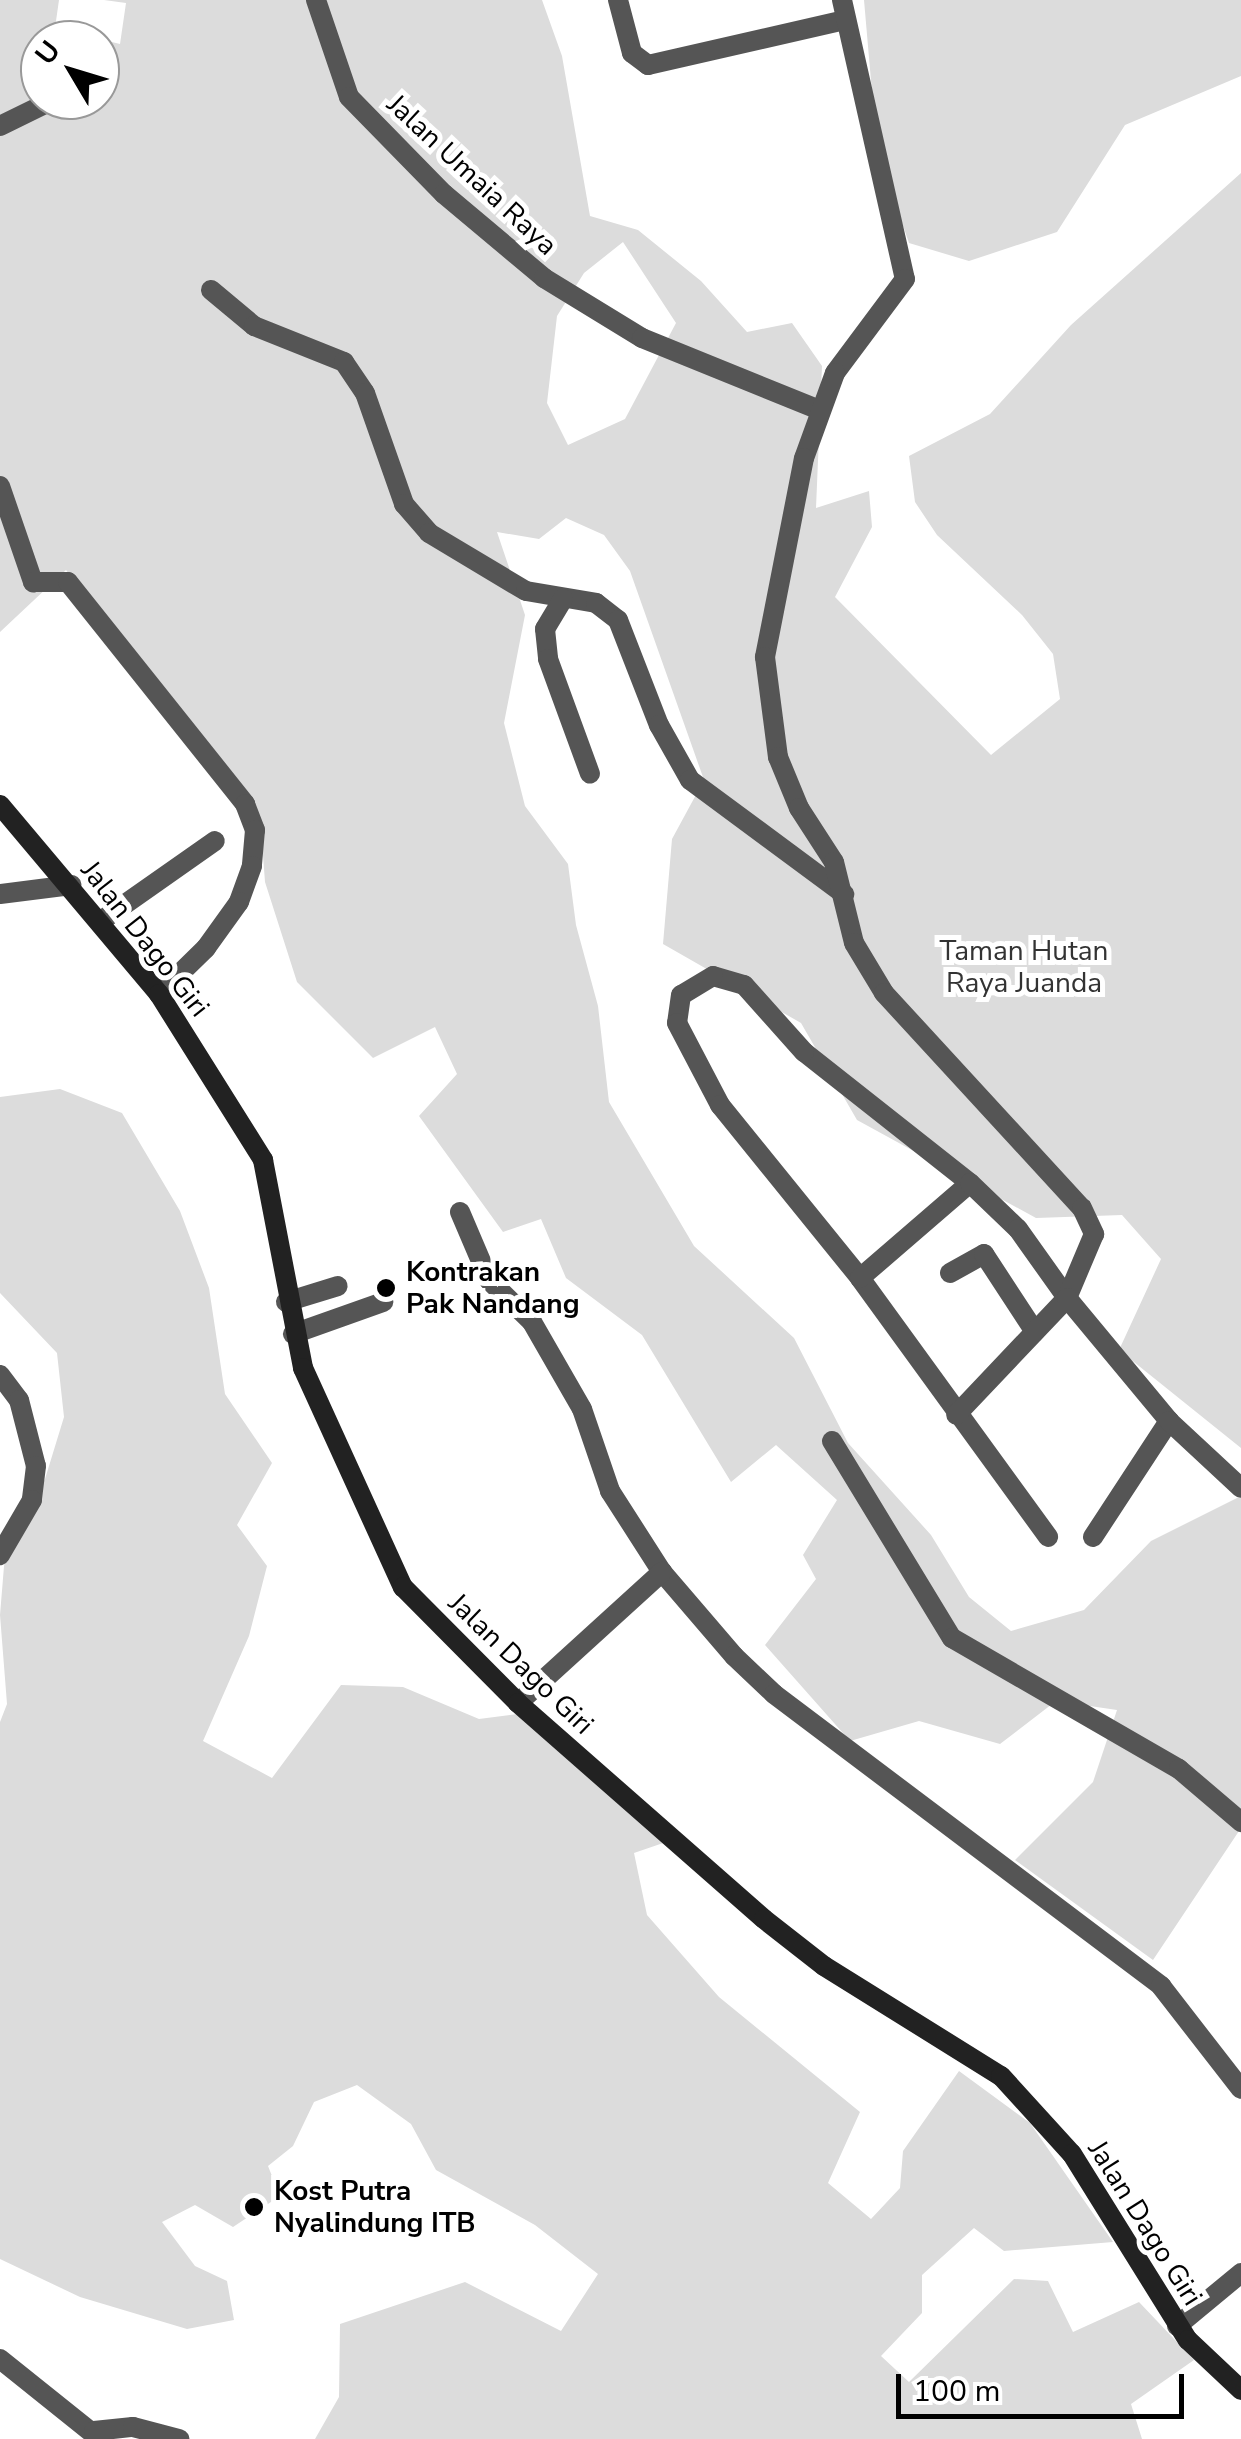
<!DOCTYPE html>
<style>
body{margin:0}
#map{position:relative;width:1241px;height:2439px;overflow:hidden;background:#fff;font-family:"Nunito Sans",sans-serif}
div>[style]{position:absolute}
.green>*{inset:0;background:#dcdcdc}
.minor>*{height:20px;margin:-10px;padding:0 10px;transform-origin:10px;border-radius:10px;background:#555}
.tertiary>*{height:20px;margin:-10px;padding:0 10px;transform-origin:10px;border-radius:10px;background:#555}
.secondary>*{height:20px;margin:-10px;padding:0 10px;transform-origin:10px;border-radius:10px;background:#222}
.dots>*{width:28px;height:28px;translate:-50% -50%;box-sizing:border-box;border:5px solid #fff;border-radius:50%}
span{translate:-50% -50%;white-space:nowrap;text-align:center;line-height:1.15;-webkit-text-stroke:10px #fff;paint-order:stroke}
.street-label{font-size:28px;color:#000}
.park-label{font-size:28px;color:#333}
.poi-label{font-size:28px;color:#000;font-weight:700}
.left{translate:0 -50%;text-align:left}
.north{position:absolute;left:20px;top:20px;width:100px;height:100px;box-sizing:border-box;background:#fff;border:2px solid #999;border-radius:50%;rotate:308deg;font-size:28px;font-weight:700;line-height:40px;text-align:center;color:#000}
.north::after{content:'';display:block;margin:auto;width:35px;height:45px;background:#000;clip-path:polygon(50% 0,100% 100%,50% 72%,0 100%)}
.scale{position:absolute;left:896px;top:2374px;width:288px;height:45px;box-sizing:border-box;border:5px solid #000;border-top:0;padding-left:12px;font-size:30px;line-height:35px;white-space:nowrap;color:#000;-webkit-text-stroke:8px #fff;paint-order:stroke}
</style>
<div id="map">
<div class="green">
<div style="clip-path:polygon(evenodd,0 0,59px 0,55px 28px,120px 44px,126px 3px,104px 0,542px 0,562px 56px,590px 216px,638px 230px,701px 281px,747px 332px,792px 323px,822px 366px,816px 508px,869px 491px,872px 527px,835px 597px,991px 755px,1060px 699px,1053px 654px,1022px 615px,937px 535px,915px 502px,909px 456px,990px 414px,1071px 325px,1241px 173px,1241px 1448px,1119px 1350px,1161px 1259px,1122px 1215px,1036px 1218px,857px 1120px,801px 1023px,663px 944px,672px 839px,704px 780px,630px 571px,604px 535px,566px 518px,539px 539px,497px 532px,525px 615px,504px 723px,525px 806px,568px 864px,576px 925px,598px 1006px,609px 1102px,694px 1246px,794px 1338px,848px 1443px,931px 1535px,969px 1597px,1011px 1631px,1084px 1610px,1151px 1541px,1241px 1496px,1241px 1828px,1153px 1960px,1015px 1860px,1093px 1782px,1117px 1710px,1056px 1701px,1000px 1744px,919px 1721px,850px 1741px,765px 1645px,816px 1579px,803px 1555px,837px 1500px,776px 1445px,731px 1482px,642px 1335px,566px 1278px,541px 1219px,503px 1232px,419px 1116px,457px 1074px,435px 1027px,373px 1058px,297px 982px,265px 882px,261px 829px,66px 570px,0 632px,0 0,40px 40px,100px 40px,100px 100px,40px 100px,40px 40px,0 0,623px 242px,676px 323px,625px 419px,568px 445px,547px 403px,557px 316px,584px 273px,623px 242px)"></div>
<div style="clip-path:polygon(864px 0,1241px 0,1241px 76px,1125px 125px,1057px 232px,969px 261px,909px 243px,877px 150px)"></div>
<div style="clip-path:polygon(60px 1089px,122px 1113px,180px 1211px,209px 1288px,225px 1394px,272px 1463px,237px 1525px,267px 1566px,249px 1636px,203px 1741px,272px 1778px,341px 1685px,403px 1687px,479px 1719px,525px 1713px,669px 1841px,634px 1853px,647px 1915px,719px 1997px,860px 2112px,828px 2183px,871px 2219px,900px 2188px,903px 2151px,959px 2071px,1030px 2123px,1113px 2242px,1004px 2251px,974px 2228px,922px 2275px,922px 2313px,881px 2356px,909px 2382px,1014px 2279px,1048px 2281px,1073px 2332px,1139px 2302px,1194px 2360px,1131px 2404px,1142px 2439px,315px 2439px,339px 2397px,340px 2324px,465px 2282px,561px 2331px,598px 2274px,535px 2225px,436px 2170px,411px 2124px,357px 2085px,314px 2102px,293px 2146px,268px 2166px,280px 2196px,233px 2227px,195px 2205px,162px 2222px,195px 2266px,227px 2281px,234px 2320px,187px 2329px,80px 2297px,0 2259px,0 1722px,7px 1704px,0 1615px,5px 1554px,45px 1479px,64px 1417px,57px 1353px,0 1293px,0 1097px)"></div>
</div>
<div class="minor">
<div style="left:316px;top:0;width:102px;rotate:71.2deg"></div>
<div style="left:349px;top:97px;width:136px;rotate:45.6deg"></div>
<div style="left:444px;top:194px;width:131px;rotate:40deg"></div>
<div style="left:544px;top:278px;width:115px;rotate:31.5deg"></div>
<div style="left:642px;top:338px;width:189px;rotate:22.1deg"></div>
<div style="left:618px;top:0;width:55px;rotate:75.2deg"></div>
<div style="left:632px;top:53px;width:20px;rotate:37deg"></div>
<div style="left:648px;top:65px;width:202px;rotate:-12.9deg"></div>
<div style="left:0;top:126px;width:59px;rotate:-26.1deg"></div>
<div style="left:211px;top:290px;width:56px;rotate:39.9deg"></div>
<div style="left:254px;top:326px;width:97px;rotate:21.8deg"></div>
<div style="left:344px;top:362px;width:37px;rotate:56deg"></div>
<div style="left:365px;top:393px;width:118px;rotate:70.6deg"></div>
<div style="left:404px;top:504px;width:38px;rotate:49deg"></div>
<div style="left:429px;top:533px;width:113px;rotate:30.9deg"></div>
<div style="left:526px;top:591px;width:71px;rotate:9.7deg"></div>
<div style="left:596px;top:603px;width:28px;rotate:38deg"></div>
<div style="left:618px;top:620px;width:113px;rotate:68.7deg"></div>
<div style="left:659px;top:725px;width:63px;rotate:60.6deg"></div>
<div style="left:690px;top:780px;width:192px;rotate:36.5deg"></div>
<div style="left:0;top:486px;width:102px;rotate:71deg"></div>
<div style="left:33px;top:582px;width:35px"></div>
<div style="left:68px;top:582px;width:284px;rotate:51.4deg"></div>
<div style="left:245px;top:804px;width:28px;rotate:69deg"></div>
<div style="left:255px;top:830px;width:36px;rotate:95deg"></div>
<div style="left:252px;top:866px;width:38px;rotate:110deg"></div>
<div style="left:239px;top:902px;width:57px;rotate:125.7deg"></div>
<div style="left:206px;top:948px;width:66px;rotate:135.6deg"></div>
<div style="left:563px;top:599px;width:35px;rotate:121deg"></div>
<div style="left:545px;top:629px;width:30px;rotate:84deg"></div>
<div style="left:548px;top:659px;width:122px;rotate:69.9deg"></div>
<div style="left:0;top:894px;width:72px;rotate:-7.2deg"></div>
<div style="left:101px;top:921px;width:139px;rotate:-35.1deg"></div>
<div style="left:970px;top:1183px;width:211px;rotate:-141.7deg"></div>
<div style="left:804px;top:1052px;width:90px;rotate:-131.8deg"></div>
<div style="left:744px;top:985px;width:32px;rotate:-164deg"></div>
<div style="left:713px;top:976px;width:37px;rotate:149deg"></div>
<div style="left:681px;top:995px;width:28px;rotate:98deg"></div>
<div style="left:677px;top:1023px;width:93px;rotate:62.3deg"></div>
<div style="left:720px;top:1105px;width:223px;rotate:51deg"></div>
<div style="left:860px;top:1278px;width:320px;rotate:54deg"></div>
<div style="left:460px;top:1212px;width:74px;rotate:66.9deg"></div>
<div style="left:489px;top:1280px;width:60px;rotate:44.3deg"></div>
<div style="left:532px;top:1322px;width:100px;rotate:60.1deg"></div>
<div style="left:582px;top:1409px;width:87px;rotate:71.1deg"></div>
<div style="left:610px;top:1491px;width:96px;rotate:57.3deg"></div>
<div style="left:662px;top:1572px;width:111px;rotate:49.4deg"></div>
<div style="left:734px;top:1656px;width:55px;rotate:43.5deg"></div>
<div style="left:774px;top:1694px;width:485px;rotate:37deg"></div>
<div style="left:1161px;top:1986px;width:130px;rotate:52.2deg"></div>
<div style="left:950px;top:1273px;width:39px;rotate:-29deg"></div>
<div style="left:984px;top:1254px;width:93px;rotate:56.8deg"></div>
<div style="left:860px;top:1278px;width:145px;rotate:-40.8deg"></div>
<div style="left:970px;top:1183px;width:66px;rotate:43.8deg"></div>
<div style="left:1018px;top:1229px;width:85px;rotate:54.6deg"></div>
<div style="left:1067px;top:1298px;width:161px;rotate:133.5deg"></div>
<div style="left:286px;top:1302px;width:54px;rotate:-17.1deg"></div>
<div style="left:293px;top:1334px;width:96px;rotate:-19.6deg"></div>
<div style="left:0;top:1375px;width:31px;rotate:53deg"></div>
<div style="left:19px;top:1400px;width:68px;rotate:75.6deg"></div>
<div style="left:36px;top:1466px;width:34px;rotate:97deg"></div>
<div style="left:32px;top:1500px;width:64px;rotate:120.2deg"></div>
<div style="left:832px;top:1441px;width:231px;rotate:58.7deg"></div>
<div style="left:952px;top:1638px;width:262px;rotate:30deg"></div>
<div style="left:1179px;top:1769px;width:82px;rotate:40.5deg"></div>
<div style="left:1093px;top:1537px;width:139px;rotate:-56.8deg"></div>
<div style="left:518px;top:1703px;width:195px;rotate:-42.3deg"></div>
<div style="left:1177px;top:2326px;width:83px;rotate:-39.6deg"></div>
<div style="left:0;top:2359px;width:128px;rotate:38.7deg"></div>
<div style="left:94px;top:2431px;width:39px;rotate:-6deg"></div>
<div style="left:133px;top:2427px;width:48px;rotate:14.6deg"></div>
</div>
<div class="tertiary">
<div style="left:842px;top:0;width:286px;rotate:77.3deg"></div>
<div style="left:905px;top:279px;width:117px;rotate:126.7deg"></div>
<div style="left:835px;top:373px;width:90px;rotate:110deg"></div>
<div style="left:804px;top:458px;width:203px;rotate:101.1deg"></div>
<div style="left:765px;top:657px;width:101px;rotate:82.6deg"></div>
<div style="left:778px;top:757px;width:55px;rotate:67.6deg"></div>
<div style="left:799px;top:808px;width:64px;rotate:57.1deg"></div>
<div style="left:834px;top:862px;width:83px;rotate:76.1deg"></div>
<div style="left:854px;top:943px;width:58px;rotate:59deg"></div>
<div style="left:884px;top:993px;width:292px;rotate:47.4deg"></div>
<div style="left:1082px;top:1208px;width:29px;rotate:65deg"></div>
<div style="left:1094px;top:1234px;width:69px;rotate:112.9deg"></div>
<div style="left:1067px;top:1298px;width:160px;rotate:50.3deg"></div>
<div style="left:1169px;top:1421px;width:98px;rotate:42.9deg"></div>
</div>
<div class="secondary">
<div style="left:0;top:805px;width:247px;rotate:49.9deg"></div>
<div style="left:159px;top:994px;width:196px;rotate:57.9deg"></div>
<div style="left:263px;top:1160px;width:212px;rotate:79.1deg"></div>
<div style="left:303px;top:1368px;width:241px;rotate:65.5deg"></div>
<div style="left:403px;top:1587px;width:163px;rotate:45.2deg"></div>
<div style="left:518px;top:1703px;width:327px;rotate:41.3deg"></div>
<div style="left:764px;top:1919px;width:76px;rotate:38.1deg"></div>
<div style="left:824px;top:1966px;width:208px;rotate:31.9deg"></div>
<div style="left:1001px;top:2076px;width:105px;rotate:47.7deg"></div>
<div style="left:1072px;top:2154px;width:219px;rotate:58.1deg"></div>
<div style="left:1188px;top:2340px;width:73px;rotate:43.3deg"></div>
</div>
<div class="dots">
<div style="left:386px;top:1288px;background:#000"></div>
<div style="left:254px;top:2207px;background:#000"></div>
</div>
<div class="street-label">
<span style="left:472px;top:175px;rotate:43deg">Jalan Umaia Raya</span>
<span style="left:145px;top:939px;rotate:52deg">Jalan Dago Giri</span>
<span style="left:521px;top:1664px;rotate:44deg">Jalan Dago Giri</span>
<span style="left:1145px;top:2223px;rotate:58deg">Jalan Dago Giri</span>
</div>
<div class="park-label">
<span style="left:1024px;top:967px">Taman Hutan<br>Raya Juanda</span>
</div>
<div class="poi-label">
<span class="left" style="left:406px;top:1288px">Kontrakan<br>Pak Nandang</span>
<span class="left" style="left:274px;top:2207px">Kost Putra<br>Nyalindung ITB</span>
</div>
<div class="north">U</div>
<div class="scale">100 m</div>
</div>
